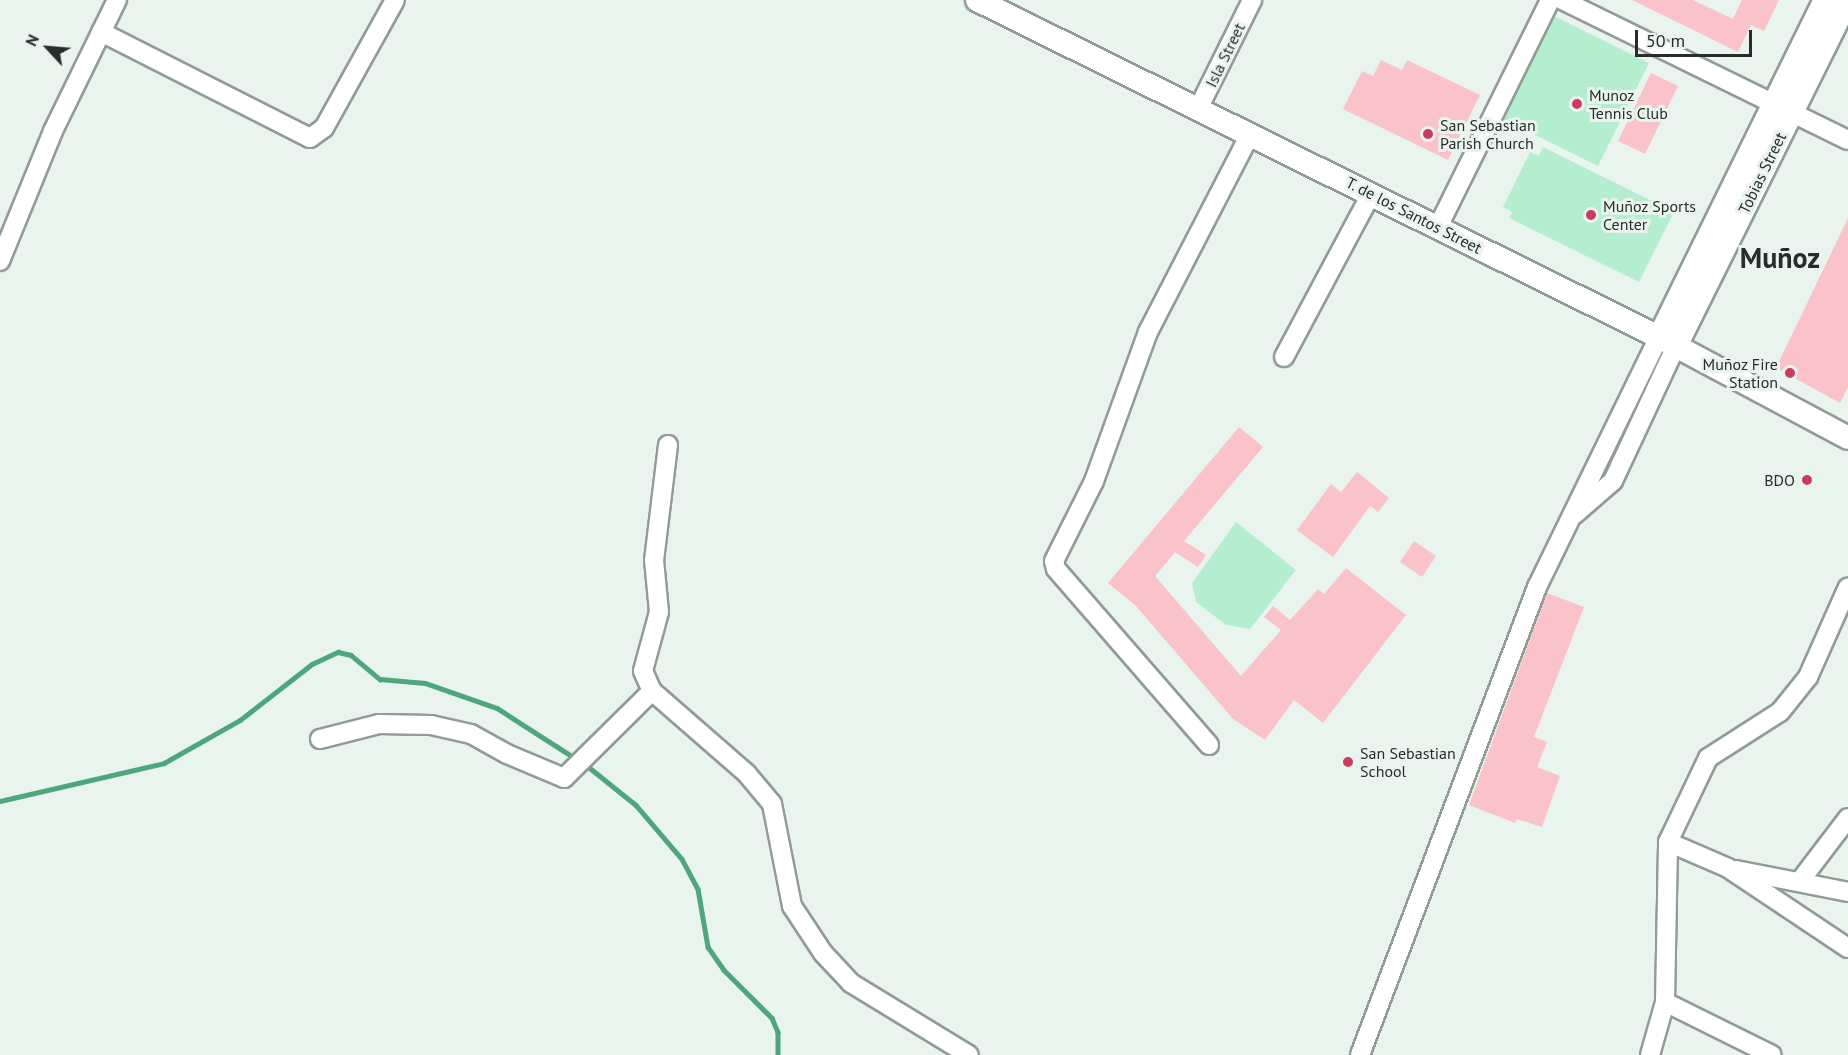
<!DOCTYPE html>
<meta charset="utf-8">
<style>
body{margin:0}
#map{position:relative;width:1848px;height:1055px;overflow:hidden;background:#e9f4ee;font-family:"PT Sans",sans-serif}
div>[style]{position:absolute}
.green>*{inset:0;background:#b5eecf}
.stream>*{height:4.5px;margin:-2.25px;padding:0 2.25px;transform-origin:2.25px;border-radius:2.25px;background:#4da67c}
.building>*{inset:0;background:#fac2c9}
.roads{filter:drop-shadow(2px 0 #929c97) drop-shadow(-2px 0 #929c97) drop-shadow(0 2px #929c97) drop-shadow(0 -2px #929c97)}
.minor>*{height:18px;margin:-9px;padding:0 9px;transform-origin:9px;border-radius:9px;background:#fff}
.major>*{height:22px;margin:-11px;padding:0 11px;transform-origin:11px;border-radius:11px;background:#fff}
.dots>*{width:16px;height:16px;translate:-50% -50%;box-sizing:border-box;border:3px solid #e9f4ee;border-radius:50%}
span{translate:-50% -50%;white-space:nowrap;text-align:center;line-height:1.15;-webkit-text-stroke:6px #e9f4ee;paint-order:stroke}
.street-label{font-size:16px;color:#282c2a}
.poi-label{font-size:16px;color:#282c2a}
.left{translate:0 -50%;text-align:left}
.right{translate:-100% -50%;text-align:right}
.town-label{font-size:28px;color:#282c2a;font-weight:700}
.north{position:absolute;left:18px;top:18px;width:60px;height:60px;-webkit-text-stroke:4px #e9f4ee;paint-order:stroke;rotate:296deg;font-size:16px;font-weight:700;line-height:24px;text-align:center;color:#282c2a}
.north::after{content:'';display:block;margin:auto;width:21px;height:27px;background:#282c2a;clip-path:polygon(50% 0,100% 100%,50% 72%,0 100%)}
.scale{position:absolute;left:1635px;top:30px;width:117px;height:27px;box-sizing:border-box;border:3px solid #282c2a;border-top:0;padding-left:8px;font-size:18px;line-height:21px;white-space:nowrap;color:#282c2a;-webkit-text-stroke:4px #e9f4ee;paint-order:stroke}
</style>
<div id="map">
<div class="green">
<div style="clip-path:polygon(1552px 15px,1649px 63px,1598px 166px,1501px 118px)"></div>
<div style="clip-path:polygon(1543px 147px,1674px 212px,1639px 282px,1509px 218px,1512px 212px,1503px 207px,1530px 152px,1539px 156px)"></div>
<div style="clip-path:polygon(1236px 522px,1296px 570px,1250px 629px,1226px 625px,1196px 602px,1192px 583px)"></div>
</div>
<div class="stream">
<div style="left:585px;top:764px;width:65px;rotate:38.8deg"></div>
<div style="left:636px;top:805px;width:71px;rotate:49.6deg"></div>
<div style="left:682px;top:859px;width:34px;rotate:62deg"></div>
<div style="left:698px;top:889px;width:59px;rotate:80.2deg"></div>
<div style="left:708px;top:947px;width:28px;rotate:55deg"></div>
<div style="left:724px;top:970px;width:68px;rotate:45deg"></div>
<div style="left:772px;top:1018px;width:15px;rotate:67deg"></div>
<div style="left:778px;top:1032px;width:23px;rotate:90deg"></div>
<div style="left:0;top:801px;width:168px;rotate:-13deg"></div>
<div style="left:164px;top:763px;width:87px;rotate:-29.5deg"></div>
<div style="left:240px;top:720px;width:91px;rotate:-37.9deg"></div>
<div style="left:312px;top:664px;width:29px;rotate:-25deg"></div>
<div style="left:338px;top:652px;width:13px;rotate:13deg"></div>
<div style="left:351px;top:655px;width:38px;rotate:40deg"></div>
<div style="left:380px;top:679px;width:45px;rotate:5.1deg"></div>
<div style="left:425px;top:683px;width:76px;rotate:19.1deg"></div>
<div style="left:497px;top:708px;width:96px;rotate:32.7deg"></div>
</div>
<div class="building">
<div style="clip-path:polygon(1632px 0,1693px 0,1733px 19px,1742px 0,1779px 0,1764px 31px,1751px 25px,1738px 52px)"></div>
<div style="clip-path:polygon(1381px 60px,1402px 70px,1407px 60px,1480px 95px,1448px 160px,1343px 109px,1362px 71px,1373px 76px)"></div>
<div style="clip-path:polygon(1651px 73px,1678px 86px,1645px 154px,1618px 141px)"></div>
<div style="clip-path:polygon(1848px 218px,1848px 387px,1840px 403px,1776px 368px)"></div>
<div style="clip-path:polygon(1239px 427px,1263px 447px,1184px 541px,1206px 555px,1198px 567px,1175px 552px,1155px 576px,1241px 676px,1281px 630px,1264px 617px,1273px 606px,1290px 620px,1318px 589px,1324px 594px,1346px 568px,1406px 615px,1323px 723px,1294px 700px,1265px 740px,1233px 719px,1136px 606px,1108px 583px)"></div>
<div style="clip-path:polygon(1357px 472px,1389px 498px,1378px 512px,1370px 506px,1333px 557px,1297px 530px,1331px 484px,1341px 492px)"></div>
<div style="clip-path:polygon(1414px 541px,1436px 556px,1422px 577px,1400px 562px)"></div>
<div style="clip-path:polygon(1547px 593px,1584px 607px,1534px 737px,1547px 742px,1537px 767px,1560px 776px,1542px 827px,1517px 819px,1515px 823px,1469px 805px)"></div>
</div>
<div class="roads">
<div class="minor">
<div style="left:1562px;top:0;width:318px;rotate:26.1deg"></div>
<div style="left:101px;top:32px;width:234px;rotate:26.9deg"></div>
<div style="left:310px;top:138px;width:17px;rotate:-36deg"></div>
<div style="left:324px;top:128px;width:146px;rotate:-61deg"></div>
<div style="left:1198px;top:109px;width:122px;rotate:-63.6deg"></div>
<div style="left:1438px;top:227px;width:253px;rotate:-63.7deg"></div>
<div style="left:0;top:261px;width:140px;rotate:-67.8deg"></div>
<div style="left:53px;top:131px;width:146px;rotate:-64deg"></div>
<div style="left:1284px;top:357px;width:185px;rotate:-61.9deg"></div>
<div style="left:668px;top:445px;width:116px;rotate:96.9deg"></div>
<div style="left:654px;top:560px;width:52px;rotate:84.5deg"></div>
<div style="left:659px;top:612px;width:61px;rotate:105.2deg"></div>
<div style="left:643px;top:671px;width:22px;rotate:66deg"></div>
<div style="left:652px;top:691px;width:126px;rotate:41.1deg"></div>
<div style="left:747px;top:774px;width:39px;rotate:50deg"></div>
<div style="left:772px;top:804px;width:104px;rotate:78.9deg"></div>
<div style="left:792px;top:906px;width:56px;rotate:56.6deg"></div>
<div style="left:823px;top:953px;width:41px;rotate:47deg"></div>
<div style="left:851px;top:983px;width:138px;rotate:31.4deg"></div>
<div style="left:1575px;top:514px;width:50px;rotate:-41deg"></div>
<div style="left:1613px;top:481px;width:149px;rotate:-65deg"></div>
<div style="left:320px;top:739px;width:61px;rotate:-14.3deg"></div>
<div style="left:379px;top:724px;width:52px;rotate:1.1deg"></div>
<div style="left:431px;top:725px;width:41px;rotate:12.7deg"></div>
<div style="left:471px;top:734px;width:41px;rotate:29.1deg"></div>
<div style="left:507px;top:754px;width:62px;rotate:22.8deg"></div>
<div style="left:564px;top:778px;width:124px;rotate:-44.7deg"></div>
<div style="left:1209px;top:745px;width:233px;rotate:-131deg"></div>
<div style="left:1056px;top:569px;width:8px;rotate:-104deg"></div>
<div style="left:1054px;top:561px;width:89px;rotate:-63.4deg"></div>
<div style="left:1094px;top:481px;width:158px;rotate:-70.1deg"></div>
<div style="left:1148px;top:332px;width:223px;rotate:-62.7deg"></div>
<div style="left:1668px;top:842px;width:65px;rotate:23.4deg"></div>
<div style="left:1728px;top:868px;width:144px;rotate:33.7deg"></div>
<div style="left:1736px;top:870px;width:114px;rotate:11.1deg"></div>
<div style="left:1800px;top:881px;width:79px;rotate:-52.7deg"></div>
<div style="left:1665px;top:1002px;width:119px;rotate:26.4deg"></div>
<div style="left:1360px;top:1055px;width:500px;rotate:-69.28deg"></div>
<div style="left:1537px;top:587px;width:278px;rotate:-64deg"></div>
<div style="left:1650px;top:1055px;width:55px;rotate:-74.2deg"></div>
<div style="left:1665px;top:1002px;width:160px;rotate:-88.9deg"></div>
<div style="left:1668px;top:842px;width:93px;rotate:-64.5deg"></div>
<div style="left:1708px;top:758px;width:85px;rotate:-32.6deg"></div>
<div style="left:1780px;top:712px;width:45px;rotate:-51.3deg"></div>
<div style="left:1808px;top:677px;width:98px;rotate:-66deg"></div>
</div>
<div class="major">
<div style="left:977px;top:0;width:761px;rotate:26.3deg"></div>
<div style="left:1659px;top:337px;width:214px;rotate:28.1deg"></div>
<div style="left:1659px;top:337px;width:376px;rotate:-63.8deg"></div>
<div style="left:1676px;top:346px;width:386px;rotate:-63.6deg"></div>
</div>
</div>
<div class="dots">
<div style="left:1577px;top:104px;background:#cb3c5e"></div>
<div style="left:1428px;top:134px;background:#cb3c5e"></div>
<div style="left:1591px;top:215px;background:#cb3c5e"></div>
<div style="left:1790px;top:373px;background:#cb3c5e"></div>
<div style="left:1807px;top:480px;background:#cb3c5e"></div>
<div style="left:1348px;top:762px;background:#cb3c5e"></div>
</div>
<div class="street-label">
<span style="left:1225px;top:55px;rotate:-64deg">Isla Street</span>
<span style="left:1762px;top:173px;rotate:-64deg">Tobias Street</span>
<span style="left:1414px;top:215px;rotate:27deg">T. de los Santos Street</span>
</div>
<div class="poi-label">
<span class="left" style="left:1589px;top:104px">Munoz<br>Tennis Club</span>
<span class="left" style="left:1440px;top:134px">San Sebastian<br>Parish Church</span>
<span class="left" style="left:1603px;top:215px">Muñoz Sports<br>Center</span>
<span class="right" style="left:1778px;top:373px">Muñoz Fire<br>Station</span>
<span class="right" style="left:1795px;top:480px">BDO</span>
<span class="left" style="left:1360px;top:762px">San Sebastian<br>School</span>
</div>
<div class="town-label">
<span style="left:1780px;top:258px">Muñoz</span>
</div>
<div class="north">N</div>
<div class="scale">50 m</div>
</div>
